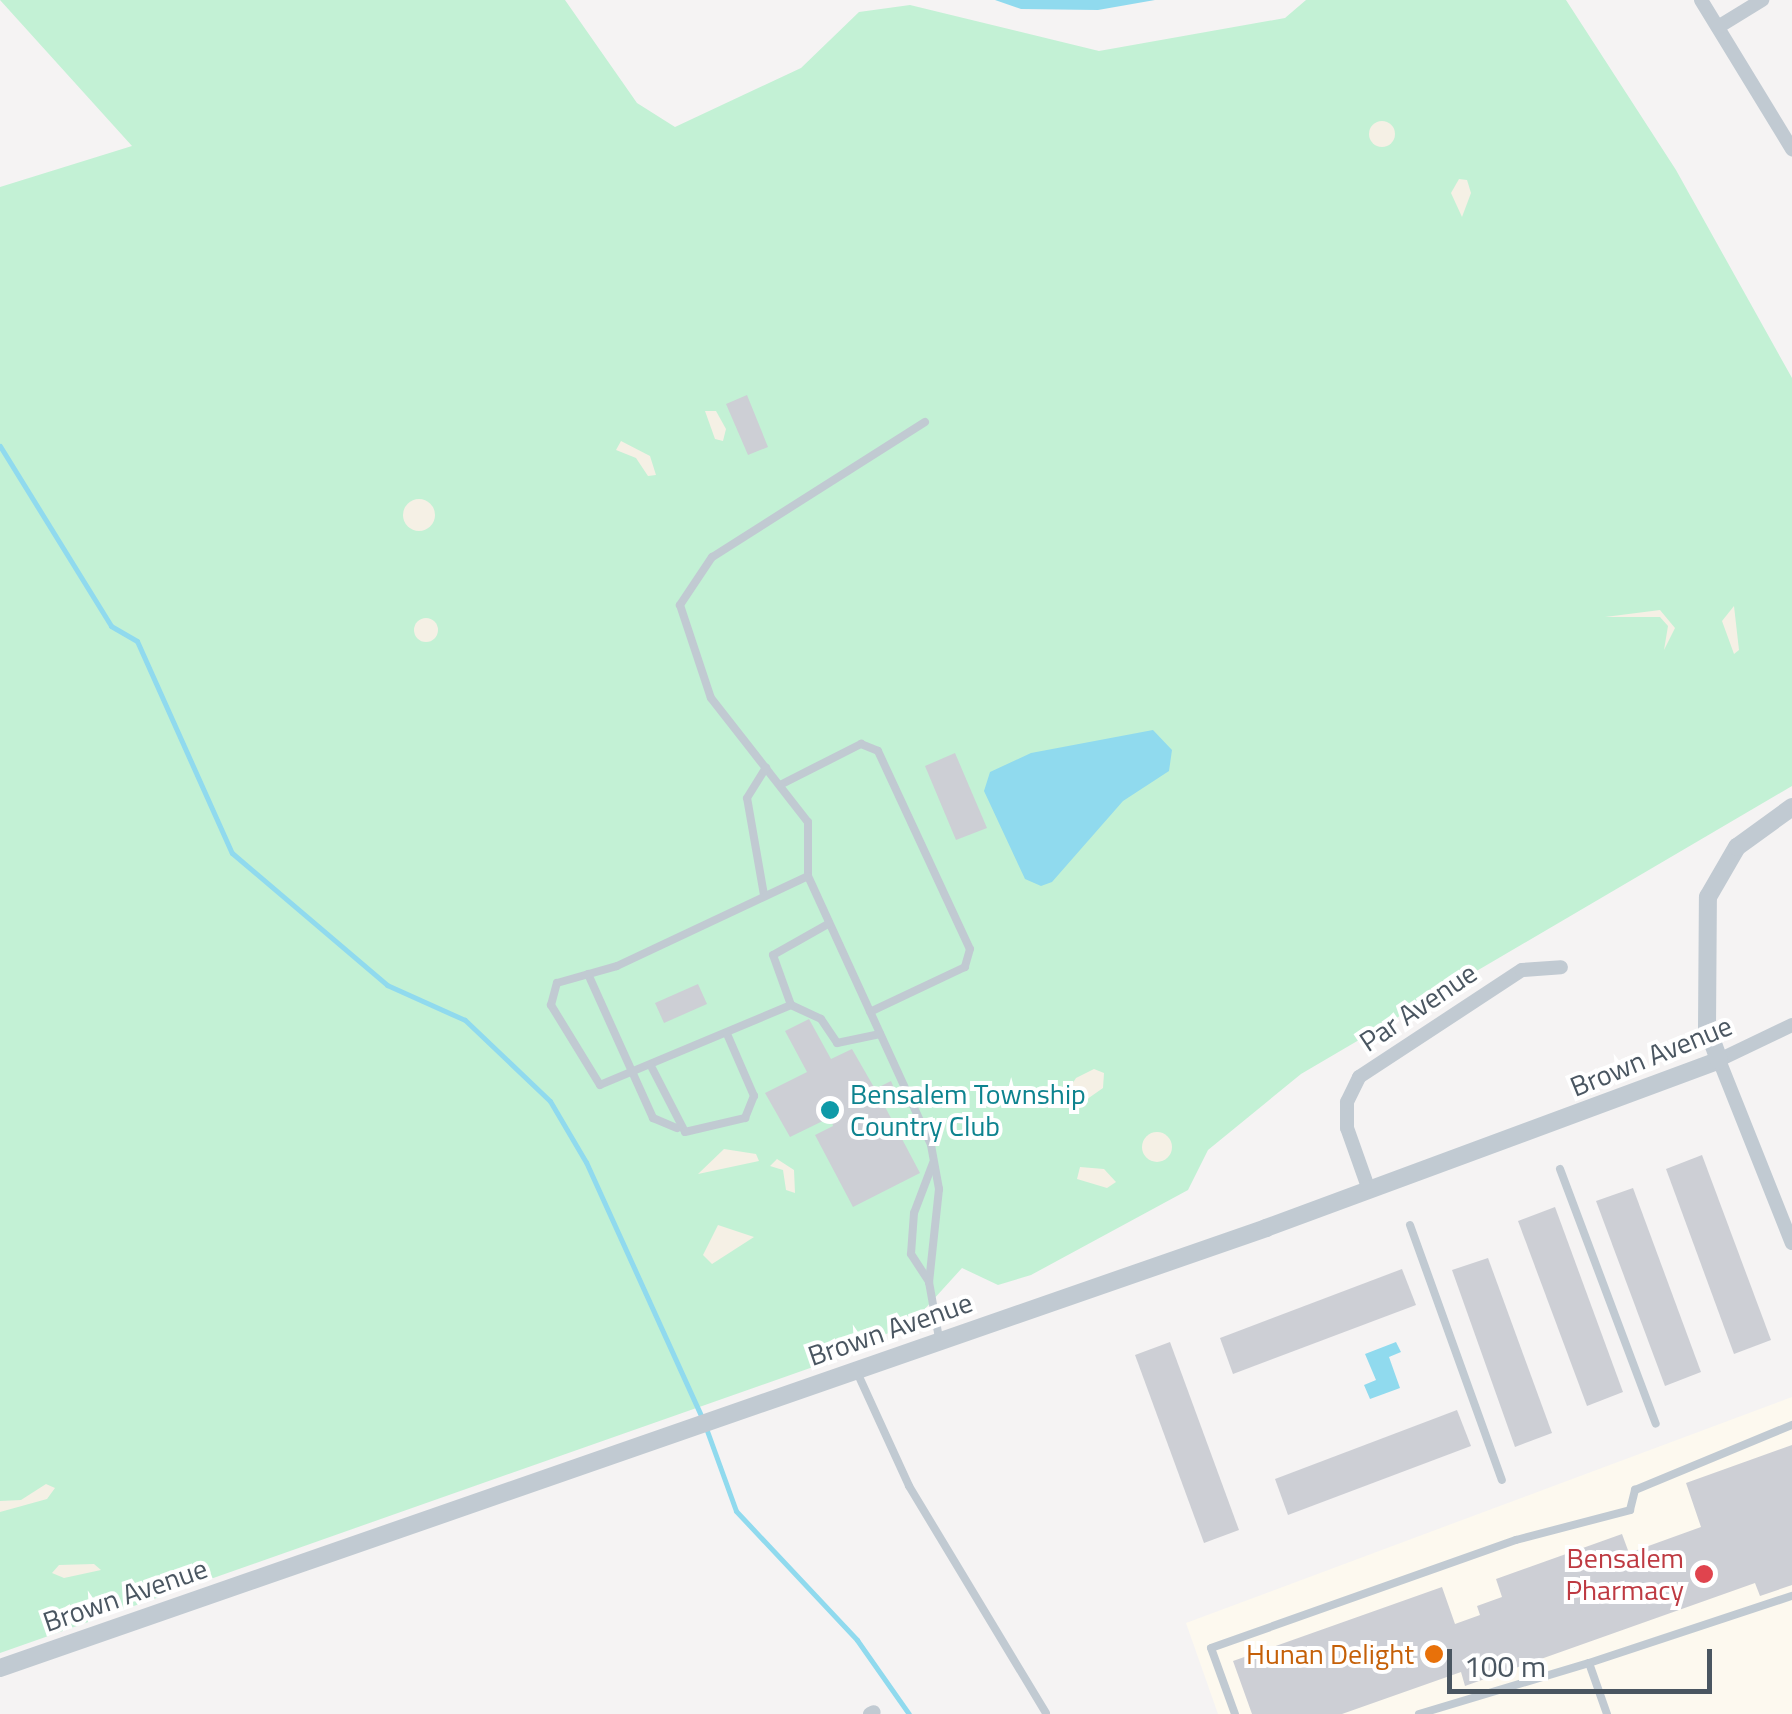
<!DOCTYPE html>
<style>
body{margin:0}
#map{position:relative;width:1792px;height:1714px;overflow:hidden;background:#f5f3f3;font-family:"Titillium Web",sans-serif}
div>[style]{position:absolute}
.commercial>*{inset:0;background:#fdf9ef}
.green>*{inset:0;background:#c3f1d5}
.sand>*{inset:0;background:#f5f0e5}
.round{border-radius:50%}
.water>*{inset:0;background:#90daee}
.stream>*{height:5px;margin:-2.5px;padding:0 2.5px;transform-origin:2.5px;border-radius:2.5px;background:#90daee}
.building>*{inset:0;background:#cdcfd5}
.service>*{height:8px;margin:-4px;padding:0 4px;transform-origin:4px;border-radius:4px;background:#c1cad2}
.minor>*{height:14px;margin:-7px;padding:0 7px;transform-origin:7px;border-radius:7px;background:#c1cad2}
.tertiary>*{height:18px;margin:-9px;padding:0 9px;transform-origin:9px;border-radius:9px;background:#c1cad2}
.dots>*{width:28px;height:28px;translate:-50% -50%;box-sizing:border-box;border:5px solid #fff;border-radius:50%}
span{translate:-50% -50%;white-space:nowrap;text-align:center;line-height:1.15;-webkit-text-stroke:8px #fff;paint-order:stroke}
.street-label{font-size:28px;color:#4a5661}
.culture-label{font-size:28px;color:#0d838f}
.left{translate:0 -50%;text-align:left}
.health-label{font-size:28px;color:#be3a42}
.right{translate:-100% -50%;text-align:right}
.food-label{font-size:28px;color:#c56008}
.scale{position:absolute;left:1447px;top:1649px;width:265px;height:45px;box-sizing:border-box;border:5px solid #4a5661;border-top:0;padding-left:12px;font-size:30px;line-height:35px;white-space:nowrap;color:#4a5661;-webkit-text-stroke:8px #fff;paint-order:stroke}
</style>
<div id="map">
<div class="commercial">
<div style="clip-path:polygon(1792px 1397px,1792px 1714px,1218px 1714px,1186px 1623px)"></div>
</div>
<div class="green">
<div style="clip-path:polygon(0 0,565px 0,637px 103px,675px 127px,801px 68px,859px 12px,910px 5px,1099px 51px,1285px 18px,1306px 0,1566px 0,1676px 170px,1792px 378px,1792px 786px,1301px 1074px,1208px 1150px,1188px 1190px,1031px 1275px,998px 1285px,962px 1268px,913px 1322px,813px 1367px,0 1653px,0 187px,132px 146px)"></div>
</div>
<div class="sand">
<div class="round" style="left:1369px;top:121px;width:26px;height:26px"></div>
<div style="clip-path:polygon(1459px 179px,1467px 180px,1471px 193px,1462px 217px,1451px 193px)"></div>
<div style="clip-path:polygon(705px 411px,716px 411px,726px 429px,723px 441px,715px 439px)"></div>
<div style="clip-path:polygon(621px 441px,650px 456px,656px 475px,648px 476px,636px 458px,616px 450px)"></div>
<div class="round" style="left:403px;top:499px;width:32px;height:32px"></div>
<div style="clip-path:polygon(1734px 606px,1739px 650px,1734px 654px,1722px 621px)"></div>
<div style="clip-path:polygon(1660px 610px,1675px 628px,1664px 650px,1668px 626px,1660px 617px,1605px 617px)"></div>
<div class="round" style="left:414px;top:618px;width:24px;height:24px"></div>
<div style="clip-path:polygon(1094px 1069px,1104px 1073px,1103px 1088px,1083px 1102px,1063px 1098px,1076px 1078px)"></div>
<div class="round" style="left:1142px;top:1132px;width:30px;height:30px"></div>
<div style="clip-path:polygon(724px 1149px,756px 1154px,759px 1161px,698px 1174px)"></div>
<div style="clip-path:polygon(777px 1159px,794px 1170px,795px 1193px,786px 1190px,783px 1170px,770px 1166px)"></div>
<div style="clip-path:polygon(1080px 1167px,1104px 1169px,1116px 1182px,1107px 1188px,1077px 1179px)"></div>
<div style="clip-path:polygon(718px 1225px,754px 1237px,712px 1264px,703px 1255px)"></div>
<div style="clip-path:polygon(46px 1484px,55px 1488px,47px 1499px,0 1512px,0 1501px,21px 1500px)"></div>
<div style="clip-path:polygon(59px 1565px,94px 1564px,101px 1570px,64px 1578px,52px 1573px)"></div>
</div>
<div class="water">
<div style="clip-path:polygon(995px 0,1155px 0,1098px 10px,1021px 9px)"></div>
<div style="clip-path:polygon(1153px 730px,1172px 750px,1169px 771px,1123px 801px,1052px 882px,1041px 886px,1025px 879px,984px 791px,990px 772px,1031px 753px)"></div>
<div style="clip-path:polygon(1396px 1342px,1401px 1352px,1389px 1357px,1400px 1388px,1370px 1399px,1364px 1385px,1376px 1380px,1365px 1354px)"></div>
</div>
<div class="stream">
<div style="left:0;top:446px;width:211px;rotate:58.3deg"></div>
<div style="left:111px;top:626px;width:30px;rotate:30deg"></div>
<div style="left:137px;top:641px;width:232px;rotate:65.9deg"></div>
<div style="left:232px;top:853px;width:204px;rotate:40.4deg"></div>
<div style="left:387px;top:985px;width:85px;rotate:24.2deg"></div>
<div style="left:465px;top:1020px;width:117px;rotate:43.6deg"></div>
<div style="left:550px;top:1101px;width:71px;rotate:59.5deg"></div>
<div style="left:586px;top:1162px;width:281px;rotate:65.6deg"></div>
<div style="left:706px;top:1428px;width:88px;rotate:70.1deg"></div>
<div style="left:736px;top:1511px;width:177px;rotate:46.8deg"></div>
<div style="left:857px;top:1640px;width:90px;rotate:54.9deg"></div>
</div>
<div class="building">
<div style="clip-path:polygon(747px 395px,768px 447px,748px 455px,726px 404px)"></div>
<div style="clip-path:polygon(955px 753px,987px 828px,956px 840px,925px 766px)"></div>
<div style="clip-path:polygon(698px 984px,707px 1004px,664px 1023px,655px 1003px)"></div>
<div style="clip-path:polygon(809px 1019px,831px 1059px,852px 1049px,875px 1089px,891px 1081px,897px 1095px,883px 1103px,920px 1173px,853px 1207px,815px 1135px,833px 1126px,831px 1117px,790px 1137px,765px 1093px,807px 1072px,785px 1031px)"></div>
<div style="clip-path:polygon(1702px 1155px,1771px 1340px,1734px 1354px,1666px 1169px)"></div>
<div style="clip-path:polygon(1633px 1188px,1701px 1372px,1665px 1386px,1596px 1201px)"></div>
<div style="clip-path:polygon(1555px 1207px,1623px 1392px,1587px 1406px,1518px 1221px)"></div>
<div style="clip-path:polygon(1488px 1258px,1552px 1433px,1515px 1447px,1452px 1270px)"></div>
<div style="clip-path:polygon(1402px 1269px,1416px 1305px,1233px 1374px,1220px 1338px)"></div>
<div style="clip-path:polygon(1170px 1342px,1239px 1530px,1204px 1543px,1135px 1355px)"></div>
<div style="clip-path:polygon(1457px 1410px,1471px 1446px,1288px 1515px,1275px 1479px)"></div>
<div style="clip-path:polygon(1792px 1445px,1792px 1585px,1760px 1596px,1755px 1583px,1465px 1686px,1461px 1672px,1342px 1714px,1252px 1714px,1233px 1661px,1442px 1587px,1455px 1624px,1480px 1615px,1477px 1606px,1502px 1597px,1496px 1579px,1622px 1534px,1629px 1553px,1701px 1527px,1686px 1483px)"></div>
</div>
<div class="service">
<div style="left:925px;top:422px;width:252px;rotate:147.6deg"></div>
<div style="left:712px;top:557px;width:58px;rotate:123.7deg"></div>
<div style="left:680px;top:605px;width:98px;rotate:71.6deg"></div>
<div style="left:711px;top:698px;width:157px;rotate:52deg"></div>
<div style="left:808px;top:822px;width:54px;rotate:90deg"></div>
<div style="left:808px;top:876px;width:296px;rotate:65.4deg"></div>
<div style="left:931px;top:1145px;width:45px;rotate:79.7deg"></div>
<div style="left:939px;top:1189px;width:94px;rotate:96.1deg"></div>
<div style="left:782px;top:784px;width:89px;rotate:-26.9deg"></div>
<div style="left:861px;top:744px;width:18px;rotate:22deg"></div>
<div style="left:878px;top:751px;width:218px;rotate:65.1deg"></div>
<div style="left:970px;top:949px;width:19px;rotate:106deg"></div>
<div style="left:965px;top:967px;width:105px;rotate:154.7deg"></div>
<div style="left:764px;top:895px;width:98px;rotate:-99.9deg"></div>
<div style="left:747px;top:798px;width:36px;rotate:-58deg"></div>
<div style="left:828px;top:924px;width:63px;rotate:150.6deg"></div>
<div style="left:773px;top:955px;width:53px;rotate:70.2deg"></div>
<div style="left:791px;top:1005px;width:33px;rotate:25deg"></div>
<div style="left:821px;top:1019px;width:29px;rotate:56deg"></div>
<div style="left:837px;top:1043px;width:44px;rotate:-11.8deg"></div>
<div style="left:588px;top:974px;width:158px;rotate:65.7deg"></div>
<div style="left:653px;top:1118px;width:26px;rotate:23deg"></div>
<div style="left:791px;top:1005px;width:207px;rotate:157.3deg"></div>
<div style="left:600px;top:1085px;width:94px;rotate:-121.5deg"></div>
<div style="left:551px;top:1005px;width:23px;rotate:-75deg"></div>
<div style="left:557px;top:983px;width:62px;rotate:-15.8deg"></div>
<div style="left:617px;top:966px;width:211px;rotate:-25.2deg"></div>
<div style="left:651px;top:1066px;width:74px;rotate:62.7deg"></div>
<div style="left:685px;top:1132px;width:62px;rotate:-13.1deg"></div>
<div style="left:745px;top:1118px;width:24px;rotate:-68deg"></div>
<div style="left:754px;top:1096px;width:68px;rotate:-113.5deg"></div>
<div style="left:933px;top:1163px;width:53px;rotate:110.8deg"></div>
<div style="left:914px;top:1213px;width:41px;rotate:94.2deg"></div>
<div style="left:911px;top:1254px;width:33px;rotate:57deg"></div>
<div style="left:929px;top:1282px;width:57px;rotate:79.9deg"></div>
<div style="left:1560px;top:1169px;width:272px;rotate:69.4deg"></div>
<div style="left:1410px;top:1225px;width:271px;rotate:70.2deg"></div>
<div style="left:856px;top:1370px;width:128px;rotate:65.4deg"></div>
<div style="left:909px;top:1486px;width:265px;rotate:58.9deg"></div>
<div style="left:1235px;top:1714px;width:70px;rotate:-110deg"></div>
<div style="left:1211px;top:1648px;width:324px;rotate:-19.5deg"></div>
<div style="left:1516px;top:1540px;width:118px;rotate:-14.7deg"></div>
<div style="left:1630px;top:1510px;width:21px;rotate:-76deg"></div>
<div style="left:1635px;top:1490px;width:170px;rotate:-22.5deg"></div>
<div style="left:1419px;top:1714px;width:177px;rotate:-16.7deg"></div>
<div style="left:1607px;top:1714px;width:54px;rotate:-109.4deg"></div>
<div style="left:1589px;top:1663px;width:214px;rotate:-18.3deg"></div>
</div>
<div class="minor">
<div style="left:1701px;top:0;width:175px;rotate:58.6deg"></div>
<div style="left:1718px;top:27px;width:52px;rotate:-31.5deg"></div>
<div style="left:1792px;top:1025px;width:81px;rotate:154.4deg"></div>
<div style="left:1719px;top:1060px;width:197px;rotate:68.3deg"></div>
<div style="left:1369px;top:1190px;width:66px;rotate:-109.5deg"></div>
<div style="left:1347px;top:1128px;width:26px;rotate:-90deg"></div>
<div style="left:1347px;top:1102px;width:28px;rotate:-64deg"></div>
<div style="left:1359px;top:1077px;width:195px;rotate:-33.3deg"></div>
<div style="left:1522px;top:970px;width:39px;rotate:-4deg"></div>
<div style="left:870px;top:1714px;width:4px;rotate:-27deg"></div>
</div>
<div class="tertiary">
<div style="left:0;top:1668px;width:1340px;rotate:-19.16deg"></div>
<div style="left:1266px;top:1228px;width:483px;rotate:-20.3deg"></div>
<div style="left:1719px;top:1060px;width:35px;rotate:-110deg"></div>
<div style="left:1707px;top:1027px;width:130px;rotate:-89.6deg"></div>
<div style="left:1708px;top:897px;width:58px;rotate:-59.9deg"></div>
<div style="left:1737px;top:847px;width:68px;rotate:-36deg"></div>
</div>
<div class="dots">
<div style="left:830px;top:1110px;background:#0f9aa8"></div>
<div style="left:1704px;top:1574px;background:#e0444e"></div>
<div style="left:1434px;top:1654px;background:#e8710a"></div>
</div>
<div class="street-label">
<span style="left:1418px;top:1007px;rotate:-34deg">Par Avenue</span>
<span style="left:1651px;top:1056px;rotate:-22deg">Brown Avenue</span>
<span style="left:890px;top:1329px;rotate:-19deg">Brown Avenue</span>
<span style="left:125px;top:1595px;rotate:-19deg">Brown Avenue</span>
</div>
<div class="culture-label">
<span class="left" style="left:850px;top:1110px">Bensalem Township<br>Country Club</span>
</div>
<div class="health-label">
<span class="right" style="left:1684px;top:1574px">Bensalem<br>Pharmacy</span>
</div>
<div class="food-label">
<span class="right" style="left:1414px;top:1654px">Hunan Delight</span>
</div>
<div class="scale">100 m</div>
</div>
